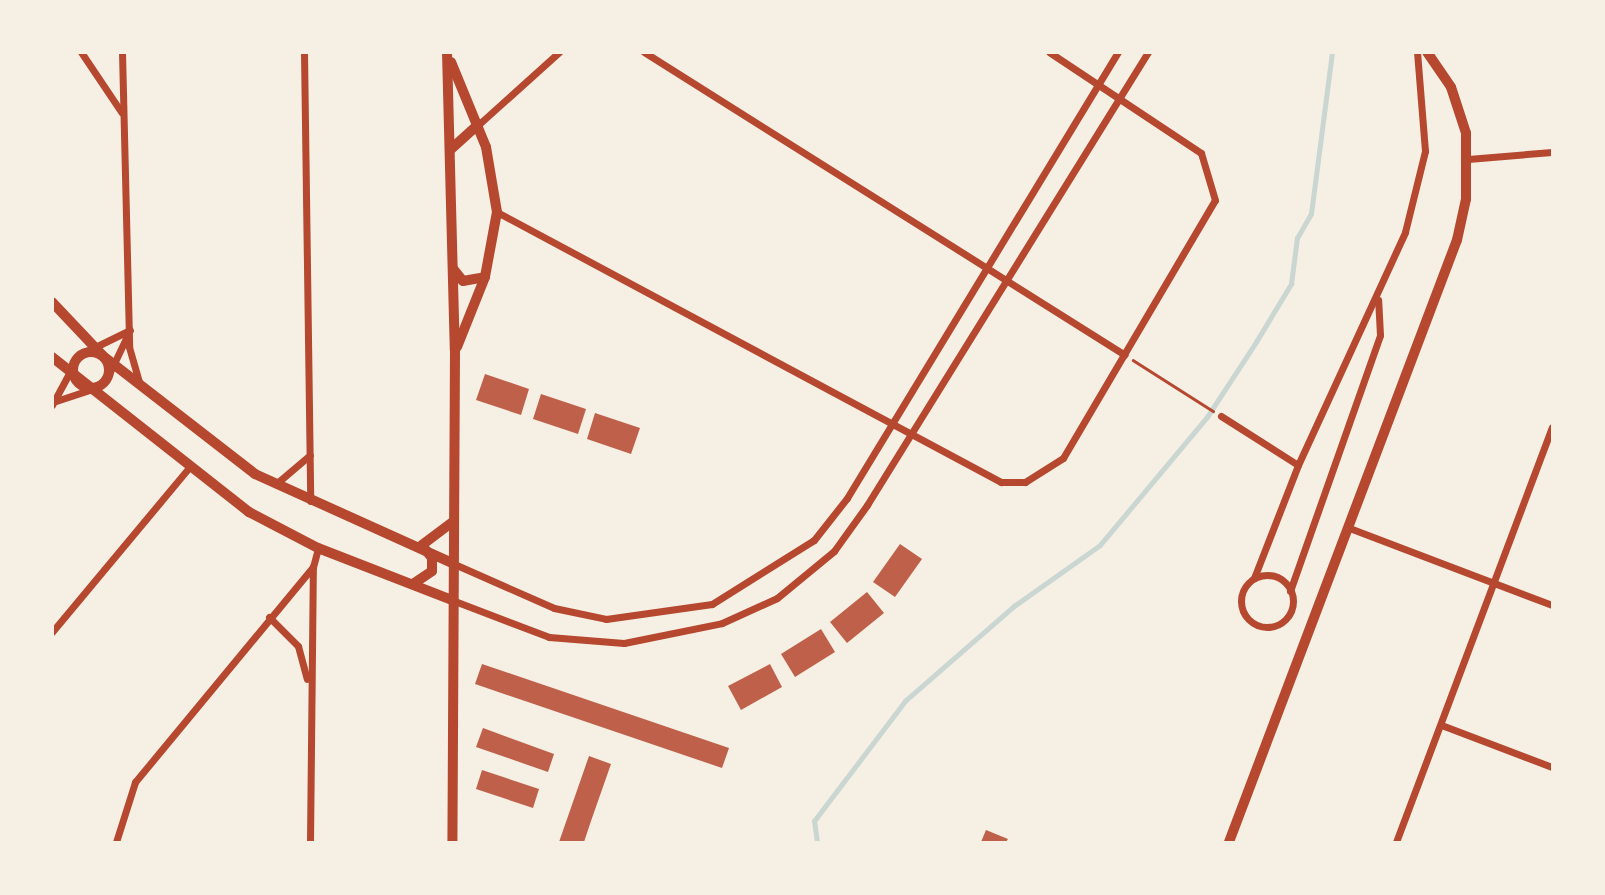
<!DOCTYPE html>
<style>
body{margin:0}
#map{position:relative;width:1605px;height:895px;overflow:hidden;background:#f6efe4;font-family:"Golos Text",sans-serif}
div>[style]{position:absolute}
.stream>*{height:4.5px;margin:-2.25px;padding:0 2.25px;transform-origin:2.25px;border-radius:2.25px;background:#c9d6d2}
.building>*{inset:0;background:#bf614a}
.path>*{height:2.5px;margin:-1.25px;padding:0 1.25px;transform-origin:1.25px;border-radius:1.25px;background:#b5482f}
.minor>*{height:7px;margin:-3.5px;padding:0 3.5px;transform-origin:3.5px;border-radius:3.5px;background:#b5482f}
.minor>.ring{margin:-3.5px;padding:0;box-sizing:content-box;background:none;border:7px solid #b5482f;border-radius:50%}
.tertiary>*{height:10px;margin:-5px;padding:0 5px;transform-origin:5px;border-radius:5px;background:#b5482f}
.tertiary>.ring{margin:-5px;padding:0;box-sizing:content-box;background:none;border:10px solid #b5482f;border-radius:50%}
.secondary>*{height:10px;margin:-5px;padding:0 5px;transform-origin:5px;border-radius:5px;background:#b5482f}
span{translate:-50% -50%;white-space:nowrap;text-align:center;line-height:1.15;-webkit-text-stroke:5px #f6efe4;paint-order:stroke}
.frame{position:absolute;inset:0;border:54px solid #f6efe4;pointer-events:none}
</style>
<div id="map">
<div class="stream">
<div style="left:817px;top:842px;width:21px;rotate:-98deg"></div>
<div style="left:814px;top:821px;width:151px;rotate:-52.8deg"></div>
<div style="left:905px;top:701px;width:145px;rotate:-41.1deg"></div>
<div style="left:1014px;top:606px;width:105px;rotate:-35.3deg"></div>
<div style="left:1100px;top:545px;width:167px;rotate:-50.1deg"></div>
<div style="left:1207px;top:417px;width:90px;rotate:-56.8deg"></div>
<div style="left:1256px;top:342px;width:68px;rotate:-58.9deg"></div>
<div style="left:1291px;top:284px;width:46px;rotate:-82.6deg"></div>
<div style="left:1297px;top:238px;width:28px;rotate:-60deg"></div>
<div style="left:1311px;top:214px;width:163px;rotate:-82.6deg"></div>
</div>
<div class="building">
<div style="clip-path:polygon(485px 374px,529px 389px,521px 415px,476px 400px)"></div>
<div style="clip-path:polygon(541px 394px,586px 409px,578px 434px,533px 419px)"></div>
<div style="clip-path:polygon(595px 413px,640px 428px,631px 454px,587px 439px)"></div>
<div style="clip-path:polygon(900px 544px,922px 559px,895px 597px,873px 582px)"></div>
<div style="clip-path:polygon(867px 592px,884px 613px,847px 643px,830px 622px)"></div>
<div style="clip-path:polygon(821px 629px,835px 652px,795px 677px,781px 654px)"></div>
<div style="clip-path:polygon(482px 664px,729px 748px,722px 768px,475px 684px)"></div>
<div style="clip-path:polygon(770px 664px,782px 687px,741px 710px,728px 686px)"></div>
<div style="clip-path:polygon(483px 728px,554px 754px,548px 772px,476px 747px)"></div>
<div style="clip-path:polygon(589px 756px,611px 764px,591px 821px,584px 842px,559px 842px)"></div>
<div style="clip-path:polygon(482px 770px,539px 789px,533px 808px,476px 789px)"></div>
<div style="clip-path:polygon(986px 830px,1008px 839px,1006px 842px,981px 842px)"></div>
</div>
<div class="path">
<div style="left:1133px;top:360px;width:95px;rotate:32.5deg"></div>
</div>
<div class="minor">
<div style="left:81px;top:52px;width:73px;rotate:56.1deg"></div>
<div style="left:122px;top:52px;width:295px;rotate:88.6deg"></div>
<div style="left:129px;top:347px;width:37px;rotate:74deg"></div>
<div style="left:304px;top:52px;width:449px;rotate:89.2deg"></div>
<div style="left:644px;top:52px;width:568px;rotate:32.21deg"></div>
<div style="left:478px;top:125px;width:109px;rotate:-42deg"></div>
<div style="left:1468px;top:159px;width:84px;rotate:-4.8deg"></div>
<div style="left:497px;top:212px;width:572px;rotate:28.18deg"></div>
<div style="left:1001px;top:482px;width:24px"></div>
<div style="left:1025px;top:482px;width:45px;rotate:-32.3deg"></div>
<div style="left:1063px;top:458px;width:299px;rotate:-59.5deg"></div>
<div style="left:1215px;top:200px;width:49px;rotate:-106.6deg"></div>
<div style="left:1201px;top:153px;width:182px;rotate:-146.4deg"></div>
<div style="left:85px;top:352px;width:50px;rotate:-26.1deg"></div>
<div style="left:109px;top:374px;width:44px;rotate:-64.6deg"></div>
<div style="left:56px;top:401px;width:41px;rotate:-18.4deg"></div>
<div style="left:52px;top:405px;width:44px;rotate:-61.7deg"></div>
<div style="left:1221px;top:416px;width:91px;rotate:32.5deg"></div>
<div style="left:277px;top:483px;width:43px;rotate:-40.3deg"></div>
<div style="left:1352px;top:529px;width:214px;rotate:20.8deg"></div>
<div style="left:452px;top:563px;width:111px;rotate:23.8deg"></div>
<div style="left:554px;top:608px;width:53px;rotate:11.9deg"></div>
<div style="left:606px;top:619px;width:107px;rotate:-8.1deg"></div>
<div style="left:712px;top:604px;width:120px;rotate:-32.1deg"></div>
<div style="left:814px;top:540px;width:53px;rotate:-51.8deg"></div>
<div style="left:847px;top:498px;width:522px;rotate:-58.72deg"></div>
<div class="ring" style="left:1241px;top:575px;width:45px;height:45px"></div>
<div style="left:1254px;top:578px;width:121px;rotate:-68.7deg"></div>
<div style="left:1298px;top:465px;width:256px;rotate:-65.3deg"></div>
<div style="left:1405px;top:232px;width:83px;rotate:-76.1deg"></div>
<div style="left:1425px;top:151px;width:99px;rotate:-94.6deg"></div>
<div style="left:1290px;top:591px;width:271px;rotate:-70.6deg"></div>
<div style="left:1380px;top:335px;width:35px;rotate:-93deg"></div>
<div style="left:452px;top:600px;width:104px;rotate:20.9deg"></div>
<div style="left:549px;top:637px;width:75px;rotate:4.6deg"></div>
<div style="left:624px;top:643px;width:100px;rotate:-11.5deg"></div>
<div style="left:722px;top:623px;width:60px;rotate:-24.4deg"></div>
<div style="left:777px;top:598px;width:74px;rotate:-39.5deg"></div>
<div style="left:834px;top:551px;width:57px;rotate:-54.3deg"></div>
<div style="left:867px;top:505px;width:533px;rotate:-58.19deg"></div>
<div style="left:269px;top:617px;width:41px;rotate:45deg"></div>
<div style="left:298px;top:646px;width:34px;rotate:75deg"></div>
<div style="left:52px;top:632px;width:212px;rotate:-50.2deg"></div>
<div style="left:1444px;top:726px;width:116px;rotate:20.8deg"></div>
<div style="left:116px;top:842px;width:63px;rotate:-72.4deg"></div>
<div style="left:135px;top:782px;width:279px;rotate:-50.4deg"></div>
<div style="left:313px;top:567px;width:20px;rotate:-75deg"></div>
<div style="left:310px;top:842px;width:275px;rotate:-89.4deg"></div>
<div style="left:1396px;top:842px;width:443px;rotate:-69.4deg"></div>
</div>
<div class="tertiary">
<div style="left:447px;top:52px;width:298px;rotate:88.5deg"></div>
<div style="left:455px;top:350px;width:492px;rotate:90.3deg"></div>
<div style="left:451px;top:62px;width:92px;rotate:67.6deg"></div>
<div style="left:486px;top:147px;width:66px;rotate:80.4deg"></div>
<div style="left:497px;top:212px;width:66px;rotate:100.5deg"></div>
<div style="left:485px;top:277px;width:75px;rotate:111.8deg"></div>
<div style="left:450px;top:150px;width:38px;rotate:-42deg"></div>
<div style="left:454px;top:270px;width:14px;rotate:51deg"></div>
<div style="left:463px;top:281px;width:22px;rotate:-10deg"></div>
<div style="left:52px;top:302px;width:74px;rotate:46.6deg"></div>
<div style="left:103px;top:356px;width:192px;rotate:37.8deg"></div>
<div style="left:255px;top:474px;width:216px;rotate:24.3deg"></div>
<div class="ring" style="left:73px;top:352px;width:26px;height:26px"></div>
<div style="left:52px;top:357px;width:251px;rotate:38.2deg"></div>
<div style="left:249px;top:512px;width:78px;rotate:27.6deg"></div>
<div style="left:318px;top:548px;width:144px;rotate:21.2deg"></div>
<div style="left:413px;top:584px;width:23px;rotate:-34deg"></div>
<div style="left:432px;top:571px;width:13px;rotate:-90deg"></div>
<div style="left:432px;top:558px;width:16px;rotate:-128deg"></div>
<div style="left:422px;top:545px;width:38px;rotate:-37deg"></div>
</div>
<div class="secondary">
<div style="left:1229px;top:842px;width:644px;rotate:-69.26deg"></div>
<div style="left:1457px;top:240px;width:42px;rotate:-77.6deg"></div>
<div style="left:1466px;top:199px;width:66px;rotate:-90deg"></div>
<div style="left:1466px;top:133px;width:48px;rotate:-108.1deg"></div>
<div style="left:1451px;top:87px;width:42px;rotate:-124.4deg"></div>
</div>
<div class="frame"></div>
</div>
